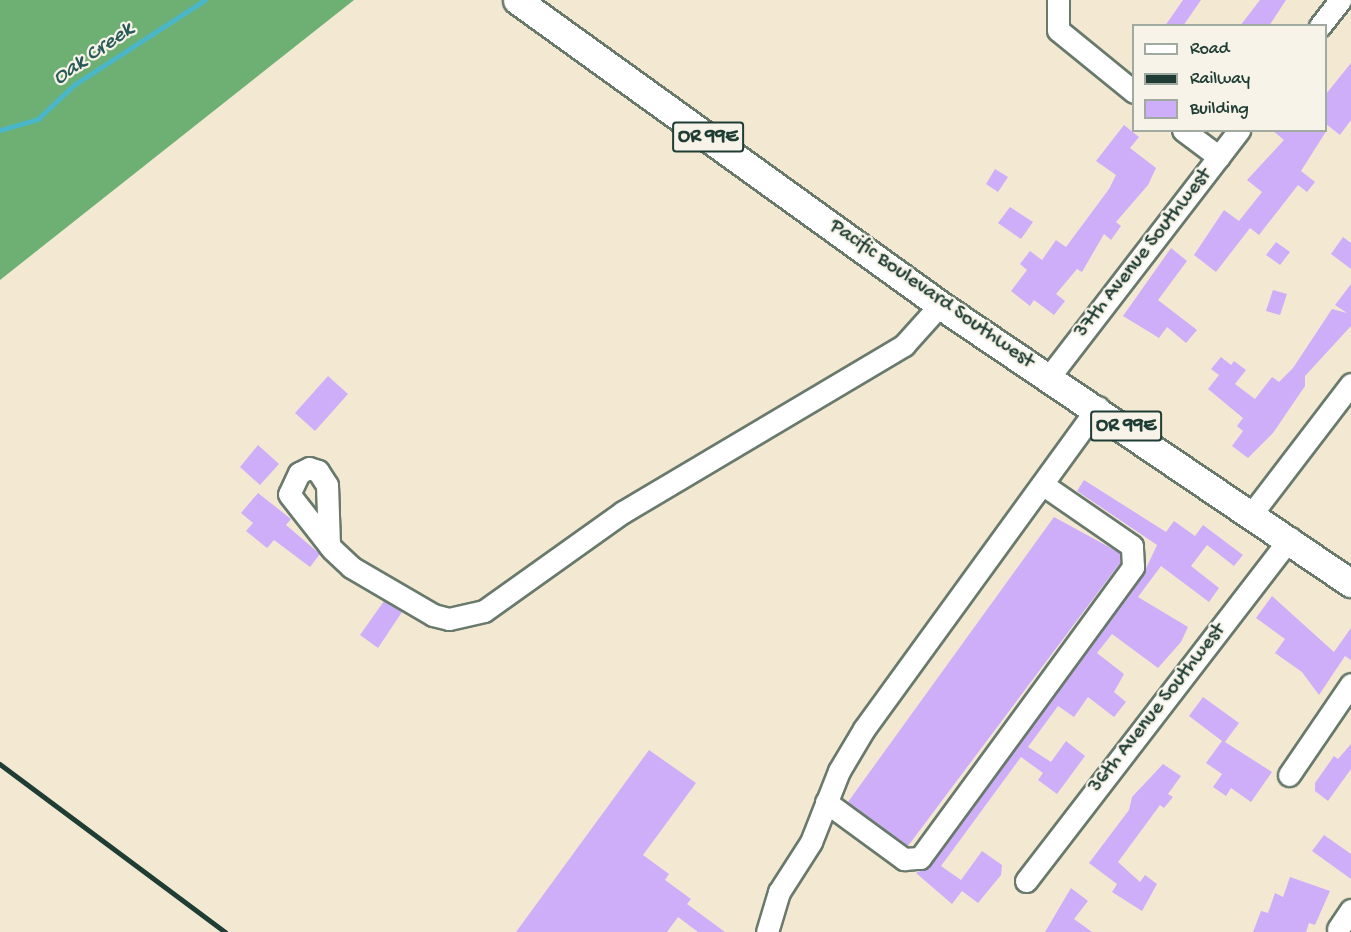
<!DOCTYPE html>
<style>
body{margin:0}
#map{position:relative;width:1351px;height:932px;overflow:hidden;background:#f3e9d3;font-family:"Gochi Hand",sans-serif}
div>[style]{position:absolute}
.forest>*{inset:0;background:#6eb073}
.stream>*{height:4.5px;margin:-2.25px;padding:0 2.25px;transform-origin:2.25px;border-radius:2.25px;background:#4ab6c7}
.building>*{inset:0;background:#ceaef9}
.roads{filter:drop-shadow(2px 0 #69796c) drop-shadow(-2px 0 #69796c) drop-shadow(0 2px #69796c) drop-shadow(0 -2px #69796c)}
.minor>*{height:21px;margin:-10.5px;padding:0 10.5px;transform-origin:10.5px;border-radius:10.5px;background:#fff}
.major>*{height:27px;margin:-13.5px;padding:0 13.5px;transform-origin:13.5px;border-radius:13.5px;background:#fff}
.rail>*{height:4.5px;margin:-2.25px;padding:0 2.25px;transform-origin:2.25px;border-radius:2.25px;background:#1f3d34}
span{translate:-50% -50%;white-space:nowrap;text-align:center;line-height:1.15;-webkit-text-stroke:4.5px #f7f3e8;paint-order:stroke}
.shield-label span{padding:2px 4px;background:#f7f3e8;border:2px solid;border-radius:4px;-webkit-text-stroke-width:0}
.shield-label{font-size:20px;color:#1f3d34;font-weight:700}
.street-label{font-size:21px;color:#1f3d34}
.water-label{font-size:22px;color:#2a5b59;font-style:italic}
.legend{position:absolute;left:1132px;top:24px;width:195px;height:108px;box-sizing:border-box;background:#f7f3e8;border:2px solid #a1aaa0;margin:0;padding:8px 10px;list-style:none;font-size:18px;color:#1f3d34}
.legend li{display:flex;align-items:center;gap:12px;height:30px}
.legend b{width:30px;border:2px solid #a1aaa0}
</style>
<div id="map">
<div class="forest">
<div style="clip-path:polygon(0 0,354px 0,0 280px)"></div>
</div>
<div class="stream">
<div style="left:0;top:130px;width:40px;rotate:-16deg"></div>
<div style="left:38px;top:119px;width:50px;rotate:-43.4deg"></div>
<div style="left:74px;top:85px;width:156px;rotate:-33deg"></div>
</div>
<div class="building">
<div style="clip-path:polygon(1183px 0,1201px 0,1183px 26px,1165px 26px)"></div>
<div style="clip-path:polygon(1260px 0,1286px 0,1269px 26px,1240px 26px)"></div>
<div style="clip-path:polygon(1351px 63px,1351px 120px,1340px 135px,1326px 124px,1326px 94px)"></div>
<div style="clip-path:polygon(1124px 125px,1139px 137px,1130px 148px,1156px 168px,1148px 185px,1116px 222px,1121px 226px,1111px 240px,1104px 234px,1082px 272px,1077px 269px,1056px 294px,1065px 301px,1054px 315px,1034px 300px,1030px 306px,1011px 291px,1027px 270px,1020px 264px,1030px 251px,1042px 260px,1056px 240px,1066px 247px,1109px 189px,1116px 175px,1096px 161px)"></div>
<div style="clip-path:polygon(1272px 130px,1327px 130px,1301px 171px,1315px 182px,1307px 192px,1298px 185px,1259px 235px,1250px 228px,1216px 272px,1194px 255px,1224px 210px,1239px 221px,1262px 192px,1247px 180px,1284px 140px)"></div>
<div style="clip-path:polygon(995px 169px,1008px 177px,998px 192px,986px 184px)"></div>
<div style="clip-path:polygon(1010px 207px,1033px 222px,1021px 239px,998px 223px)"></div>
<div style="clip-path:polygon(1343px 237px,1351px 243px,1351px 269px,1331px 254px)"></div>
<div style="clip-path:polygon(1276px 242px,1290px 252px,1280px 265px,1266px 255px)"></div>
<div style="clip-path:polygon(1171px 248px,1187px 261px,1158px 300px,1197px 330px,1186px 343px,1167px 327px,1159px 338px,1123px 316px)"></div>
<div style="clip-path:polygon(1351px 284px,1351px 326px,1305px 376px,1305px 386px,1273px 433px,1248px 458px,1232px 446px,1243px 431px,1237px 426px,1243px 418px,1208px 389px,1219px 375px,1211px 369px,1221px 357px,1231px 365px,1234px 361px,1246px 370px,1235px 384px,1255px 399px,1272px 377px,1279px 382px,1293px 368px,1332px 309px,1347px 313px,1335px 305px)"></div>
<div style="clip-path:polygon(1273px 290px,1287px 294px,1280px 315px,1266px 311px)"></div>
<div style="clip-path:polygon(328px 376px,348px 394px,315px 431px,295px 413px)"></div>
<div style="clip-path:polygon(258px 445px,279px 464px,260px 485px,240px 467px)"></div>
<div style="clip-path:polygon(1084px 480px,1166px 532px,1174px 521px,1195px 536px,1203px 525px,1243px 555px,1234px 566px,1207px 545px,1191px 566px,1219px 588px,1209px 602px,1161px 566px,1138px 597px,1188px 627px,1181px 642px,1158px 668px,1112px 634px,1097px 653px,1124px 674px,1114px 692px,1126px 702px,1114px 717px,1088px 697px,1074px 717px,1058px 706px,1028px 747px,1051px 762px,1066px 741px,1085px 756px,1057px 794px,1038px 780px,1043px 773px,1021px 757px,941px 866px,961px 880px,982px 851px,1002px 865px,1001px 875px,978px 903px,962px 891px,952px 904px,916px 873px,930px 866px,1143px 575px,1157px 545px,1077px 491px)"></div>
<div style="clip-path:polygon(258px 493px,291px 519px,286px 525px,320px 554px,310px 567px,274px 540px,267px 548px,246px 531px,253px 523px,241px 513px)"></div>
<div style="clip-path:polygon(1054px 517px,1120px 553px,1120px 563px,908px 846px,848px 802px)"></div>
<div style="clip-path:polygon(1272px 596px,1334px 652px,1351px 628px,1351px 660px,1345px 656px,1319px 695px,1302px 672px,1275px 653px,1285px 639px,1256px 618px)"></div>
<div style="clip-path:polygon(384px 601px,402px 612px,378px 648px,360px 635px)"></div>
<div style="clip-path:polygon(1203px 697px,1239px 723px,1225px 742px,1272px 772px,1251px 802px,1231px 788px,1226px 796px,1213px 787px,1222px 774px,1206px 763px,1222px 741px,1189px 716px)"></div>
<div style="clip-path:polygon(1351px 744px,1351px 769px,1328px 801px,1315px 791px,1315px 783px,1334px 756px,1338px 759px)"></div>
<div style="clip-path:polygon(649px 750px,696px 783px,643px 855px,669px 874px,665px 880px,691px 899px,687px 904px,725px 932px,698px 932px,678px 917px,667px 932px,516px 932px)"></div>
<div style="clip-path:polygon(1163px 764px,1181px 776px,1168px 794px,1173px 797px,1164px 808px,1160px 805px,1118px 862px,1140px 882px,1145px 875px,1157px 884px,1142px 911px,1112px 892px,1117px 884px,1089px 863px,1129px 810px,1132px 797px)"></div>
<div style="clip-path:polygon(1324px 835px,1351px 854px,1351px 879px,1312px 851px)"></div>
<div style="clip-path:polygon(1290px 877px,1330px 891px,1315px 925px,1309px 923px,1306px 932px,1253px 932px,1261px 911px,1268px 913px,1275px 893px,1283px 897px)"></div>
<div style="clip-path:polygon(1071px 888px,1088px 901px,1074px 919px,1092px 932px,1045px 932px)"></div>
</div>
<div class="roads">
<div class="minor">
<div style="left:1058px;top:0;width:30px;rotate:90deg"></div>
<div style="left:1058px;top:30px;width:98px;rotate:39.2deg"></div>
<div style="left:1320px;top:26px;width:33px;rotate:-52deg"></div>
<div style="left:1183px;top:130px;width:45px;rotate:36.9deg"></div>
<div style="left:1049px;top:377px;width:312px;rotate:-52.4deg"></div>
<div style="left:1253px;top:512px;width:161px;rotate:-52.6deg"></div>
<div style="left:329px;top:545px;width:60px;rotate:-91.9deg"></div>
<div style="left:327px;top:485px;width:17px;rotate:-123deg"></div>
<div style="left:318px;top:471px;width:9px;rotate:-162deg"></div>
<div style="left:309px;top:468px;width:11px;rotate:153deg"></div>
<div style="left:299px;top:473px;width:23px;rotate:115deg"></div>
<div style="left:289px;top:494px;width:65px;rotate:51.9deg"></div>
<div style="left:329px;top:545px;width:5px;rotate:53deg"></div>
<div style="left:332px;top:549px;width:26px;rotate:43deg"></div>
<div style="left:351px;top:567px;width:95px;rotate:30.3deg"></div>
<div style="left:433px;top:615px;width:16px;rotate:14deg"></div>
<div style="left:449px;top:619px;width:36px;rotate:-13deg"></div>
<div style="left:484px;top:611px;width:171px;rotate:-35.5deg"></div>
<div style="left:623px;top:512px;width:327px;rotate:-30.7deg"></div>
<div style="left:904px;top:345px;width:54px;rotate:-48deg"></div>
<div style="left:1289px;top:775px;width:110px;rotate:-55.7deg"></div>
<div style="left:826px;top:802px;width:97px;rotate:36.2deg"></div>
<div style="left:904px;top:859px;width:16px;rotate:-4deg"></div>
<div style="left:920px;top:858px;width:361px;rotate:-53.8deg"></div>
<div style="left:1133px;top:567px;width:21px;rotate:-93deg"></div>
<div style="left:1132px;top:546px;width:109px;rotate:-145.4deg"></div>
<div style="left:1026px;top:881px;width:433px;rotate:-52.4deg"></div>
<div style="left:1338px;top:929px;width:23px;rotate:-56deg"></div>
<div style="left:767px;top:932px;width:42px;rotate:-73.3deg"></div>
<div style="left:779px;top:892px;width:59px;rotate:-57.4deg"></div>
<div style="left:811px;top:842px;width:76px;rotate:-68.5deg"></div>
<div style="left:839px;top:771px;width:49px;rotate:-59.2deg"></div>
<div style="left:864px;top:729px;width:398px;rotate:-54deg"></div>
</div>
<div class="major">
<div style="left:517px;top:0;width:521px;rotate:35.79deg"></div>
<div style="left:940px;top:305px;width:496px;rotate:34.1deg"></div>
</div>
</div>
<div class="rail">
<div style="left:0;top:764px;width:281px;rotate:36.7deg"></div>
</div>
<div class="shield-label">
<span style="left:708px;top:137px">OR 99E</span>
<span style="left:1126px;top:426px">OR 99E</span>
</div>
<div class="street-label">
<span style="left:1144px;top:254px;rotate:-52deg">37th Avenue Southwest</span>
<span style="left:931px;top:295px;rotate:35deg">Pacific Boulevard Southwest</span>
<span style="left:1158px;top:709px;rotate:-52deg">36th Avenue Southwest</span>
</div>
<div class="water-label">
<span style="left:94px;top:55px;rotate:-35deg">Oak Creek</span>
</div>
<ul class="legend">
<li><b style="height:8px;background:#fff"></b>Road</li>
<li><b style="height:8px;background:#1f3d34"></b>Railway</li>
<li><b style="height:16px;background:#ceaef9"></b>Building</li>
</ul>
</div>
